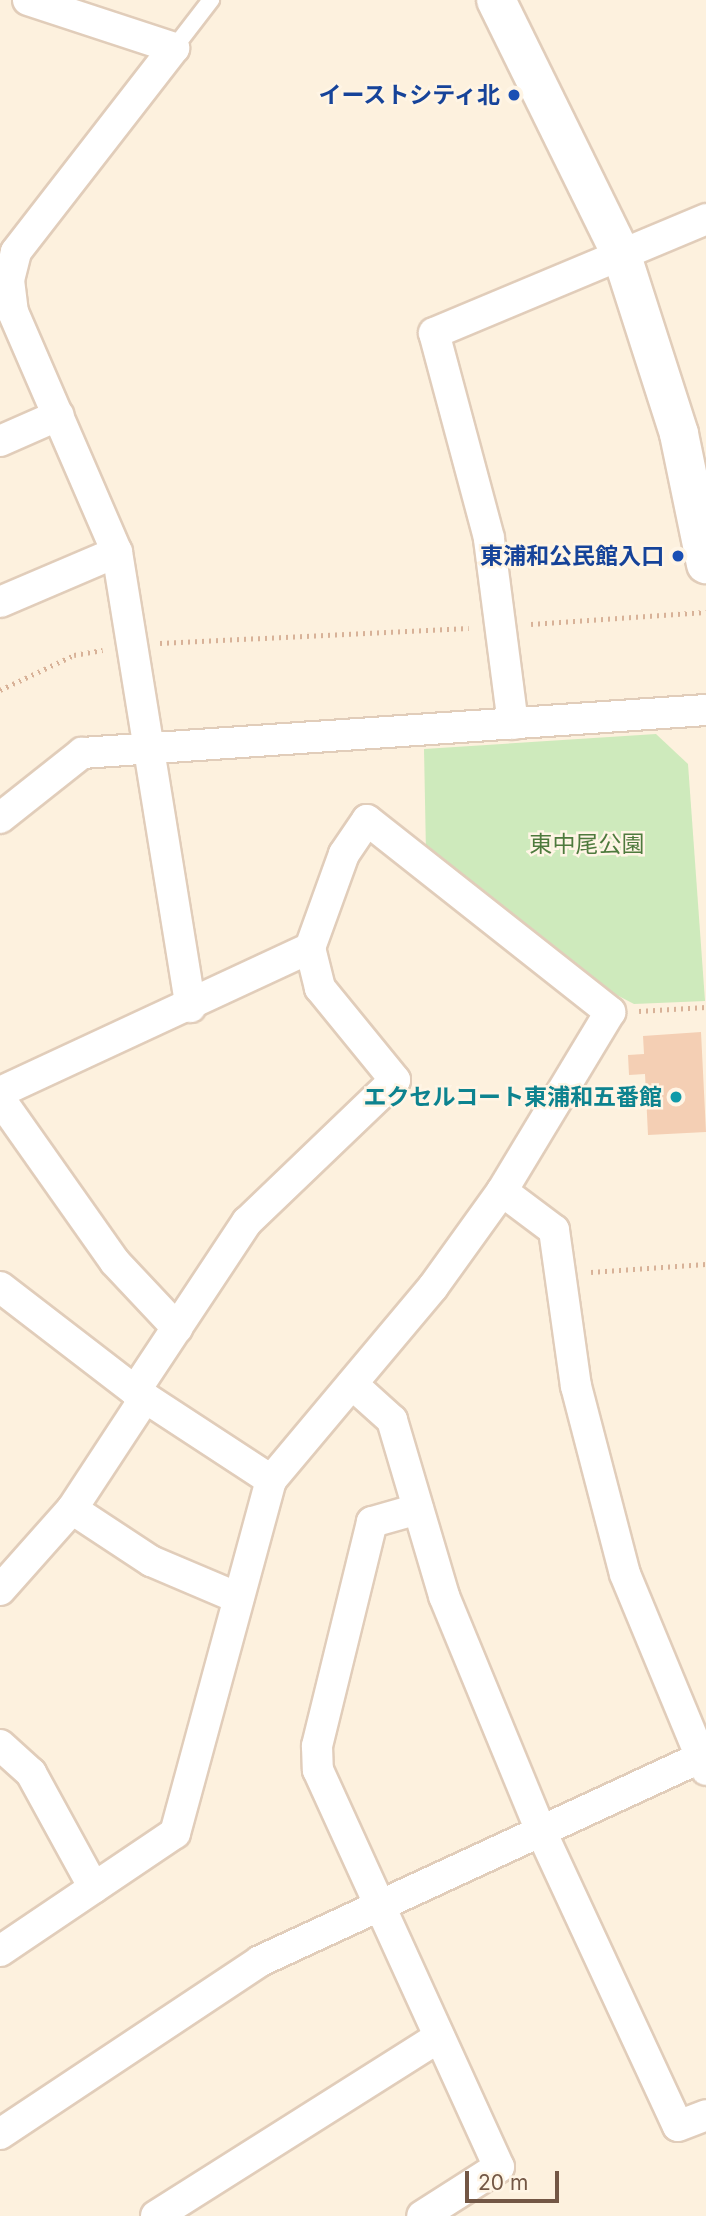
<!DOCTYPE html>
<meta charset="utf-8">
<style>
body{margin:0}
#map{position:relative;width:706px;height:2216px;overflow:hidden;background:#fdf1de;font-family:Inter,"Noto Sans JP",sans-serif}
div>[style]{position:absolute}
.green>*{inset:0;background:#ceeabc}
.building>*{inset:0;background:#f4cfb4}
.path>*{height:4.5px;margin-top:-2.25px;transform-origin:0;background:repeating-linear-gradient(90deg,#d8b298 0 2px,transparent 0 7px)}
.roads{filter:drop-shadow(2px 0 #e1cdba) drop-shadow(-2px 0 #e1cdba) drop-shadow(0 2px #e1cdba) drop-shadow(0 -2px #e1cdba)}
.service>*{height:16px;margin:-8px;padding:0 8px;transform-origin:8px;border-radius:8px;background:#fff}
.minor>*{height:30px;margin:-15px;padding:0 15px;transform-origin:15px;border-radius:15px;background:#fff}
.tertiary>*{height:38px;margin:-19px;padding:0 19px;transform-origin:19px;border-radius:19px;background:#fff}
.dots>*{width:19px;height:19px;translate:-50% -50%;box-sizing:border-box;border:4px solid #fff5e5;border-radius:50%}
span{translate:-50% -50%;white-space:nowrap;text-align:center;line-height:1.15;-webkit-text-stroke:5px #fff5e5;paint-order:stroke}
.transit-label{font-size:23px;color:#164399;font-weight:700}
.right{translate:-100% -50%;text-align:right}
.park-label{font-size:23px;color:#4e7a3d}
.culture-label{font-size:23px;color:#0d838f;font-weight:700}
.scale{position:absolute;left:465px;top:2171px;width:94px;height:32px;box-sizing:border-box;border:4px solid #735745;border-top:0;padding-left:9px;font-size:21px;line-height:24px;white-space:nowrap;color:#735745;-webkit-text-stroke:5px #fff5e5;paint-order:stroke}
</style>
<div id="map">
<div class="green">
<div style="clip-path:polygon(656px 734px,688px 764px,705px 1001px,634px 1004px,582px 977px,426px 853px,424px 749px)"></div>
</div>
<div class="building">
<div style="clip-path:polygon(701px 1032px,706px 1132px,648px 1135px,645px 1074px,629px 1075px,628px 1055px,644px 1054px,643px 1036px)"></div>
</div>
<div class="path">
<div style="left:531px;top:624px;width:175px;rotate:-3.9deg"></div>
<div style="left:160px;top:643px;width:309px;rotate:-2.8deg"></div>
<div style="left:0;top:690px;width:82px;rotate:-25.3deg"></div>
<div style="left:74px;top:655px;width:29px;rotate:-10deg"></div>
<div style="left:639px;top:1011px;width:67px;rotate:-3.4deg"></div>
<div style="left:591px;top:1272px;width:115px;rotate:-4deg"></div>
</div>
<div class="roads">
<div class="service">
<div style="left:174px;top:48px;width:61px;rotate:-52.4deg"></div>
</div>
<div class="minor">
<div style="left:28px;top:0;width:154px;rotate:18.2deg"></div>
<div style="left:174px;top:48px;width:258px;rotate:127.8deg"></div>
<div style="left:16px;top:252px;width:29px;rotate:104deg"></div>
<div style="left:9px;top:280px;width:32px;rotate:83deg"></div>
<div style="left:13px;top:312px;width:262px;rotate:66.6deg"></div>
<div style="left:117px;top:552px;width:461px;rotate:80.8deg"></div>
<div style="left:0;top:441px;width:64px;rotate:-23.8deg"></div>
<div style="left:0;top:602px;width:127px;rotate:-23.1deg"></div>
<div style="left:513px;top:724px;width:188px;rotate:-97.4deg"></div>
<div style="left:489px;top:538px;width:212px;rotate:-105deg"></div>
<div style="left:434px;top:333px;width:295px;rotate:-22.7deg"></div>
<div style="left:0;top:818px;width:105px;rotate:-38.4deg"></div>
<div style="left:82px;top:753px;width:625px;rotate:-3.94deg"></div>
<div style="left:0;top:1092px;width:342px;rotate:-24.9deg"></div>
<div style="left:310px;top:948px;width:100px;rotate:-70.1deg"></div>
<div style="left:344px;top:854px;width:41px;rotate:-55.9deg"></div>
<div style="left:367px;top:820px;width:310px;rotate:38.3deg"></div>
<div style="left:610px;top:1012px;width:209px;rotate:121.1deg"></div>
<div style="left:502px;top:1191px;width:118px;rotate:125.7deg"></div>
<div style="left:433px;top:1287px;width:252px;rotate:130deg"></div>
<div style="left:271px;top:1480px;width:366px;rotate:105.2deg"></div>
<div style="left:175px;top:1833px;width:211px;rotate:146deg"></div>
<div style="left:0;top:1099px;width:199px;rotate:54.8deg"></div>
<div style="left:115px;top:1262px;width:91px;rotate:46.8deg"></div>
<div style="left:502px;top:1191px;width:65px;rotate:36.9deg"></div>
<div style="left:554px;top:1230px;width:158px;rotate:82deg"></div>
<div style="left:576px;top:1386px;width:194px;rotate:75.4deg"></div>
<div style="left:625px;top:1574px;width:212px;rotate:67.5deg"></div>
<div style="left:0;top:1287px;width:170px;rotate:37.6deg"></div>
<div style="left:135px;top:1391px;width:163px;rotate:33.2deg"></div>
<div style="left:352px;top:1384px;width:54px;rotate:42deg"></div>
<div style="left:392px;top:1420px;width:184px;rotate:73.5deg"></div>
<div style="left:444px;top:1596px;width:252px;rotate:67.6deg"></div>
<div style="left:540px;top:1829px;width:327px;rotate:65.1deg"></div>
<div style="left:678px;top:2126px;width:30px;rotate:-21deg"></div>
<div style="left:135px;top:1391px;width:203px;rotate:-56.5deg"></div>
<div style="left:247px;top:1222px;width:205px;rotate:-43.8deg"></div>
<div style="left:395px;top:1080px;width:119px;rotate:-129.2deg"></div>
<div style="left:320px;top:988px;width:41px;rotate:-104deg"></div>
<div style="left:72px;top:1509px;width:95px;rotate:33.4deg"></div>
<div style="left:151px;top:1561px;width:95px;rotate:23deg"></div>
<div style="left:418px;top:1509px;width:48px;rotate:164.2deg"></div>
<div style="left:372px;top:1522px;width:231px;rotate:103.8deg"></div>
<div style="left:317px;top:1746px;width:24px;rotate:88deg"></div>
<div style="left:318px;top:1770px;width:436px;rotate:65.5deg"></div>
<div style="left:499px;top:2167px;width:91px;rotate:147.5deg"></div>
<div style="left:0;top:1590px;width:108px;rotate:-48.4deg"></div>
<div style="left:72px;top:1509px;width:133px;rotate:-56.7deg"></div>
<div style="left:0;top:1745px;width:42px;rotate:42.1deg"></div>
<div style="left:31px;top:1773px;width:131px;rotate:61.3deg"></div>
<div style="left:0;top:2134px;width:312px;rotate:-33.6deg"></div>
<div style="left:260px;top:1961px;width:491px;rotate:-24.8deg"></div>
<div style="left:156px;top:2216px;width:335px;rotate:-32.3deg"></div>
</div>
<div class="tertiary">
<div style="left:496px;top:0;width:285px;rotate:63.8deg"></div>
<div style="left:622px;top:256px;width:187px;rotate:72.2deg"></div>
<div style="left:679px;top:434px;width:133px;rotate:78.3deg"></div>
</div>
</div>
<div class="dots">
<div style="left:514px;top:95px;background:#1a4fb4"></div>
<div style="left:678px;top:556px;background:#1a4fb4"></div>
<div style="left:676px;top:1097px;background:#0f9aa8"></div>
</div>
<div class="transit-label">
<span class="right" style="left:500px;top:95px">イーストシティ北</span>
<span class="right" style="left:664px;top:556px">東浦和公民館入口</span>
</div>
<div class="park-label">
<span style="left:587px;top:844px">東中尾公園</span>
</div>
<div class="culture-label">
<span class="right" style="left:662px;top:1097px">エクセルコート東浦和五番館</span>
</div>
<div class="scale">20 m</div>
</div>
